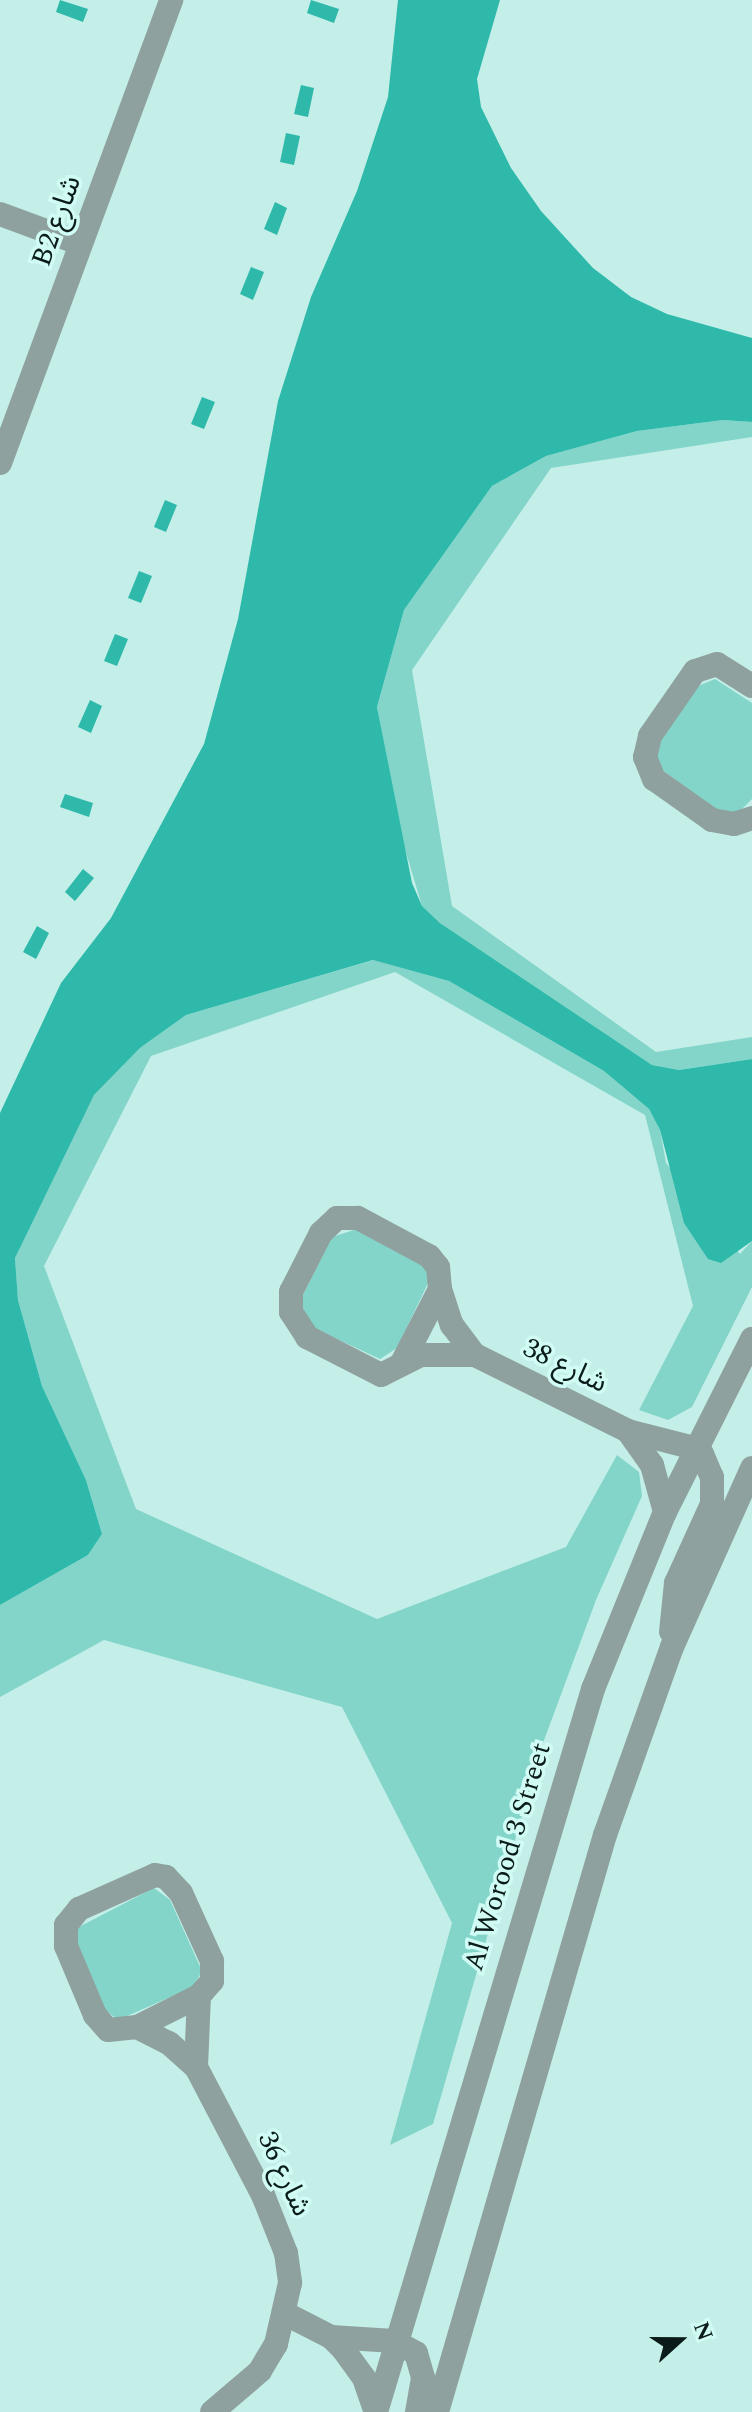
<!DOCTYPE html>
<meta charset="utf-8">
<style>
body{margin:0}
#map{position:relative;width:752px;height:2412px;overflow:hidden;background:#c3efe8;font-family:Spectral,"Noto Sans Arabic",serif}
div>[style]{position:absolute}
.green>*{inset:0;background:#83d5ca}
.water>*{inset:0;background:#2eb9aa}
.minor>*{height:24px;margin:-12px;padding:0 12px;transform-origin:12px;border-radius:12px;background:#8fa19e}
span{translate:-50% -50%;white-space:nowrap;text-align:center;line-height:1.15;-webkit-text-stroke:7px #d0fcf5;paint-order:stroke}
.street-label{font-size:28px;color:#0a1b19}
.north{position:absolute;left:640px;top:2300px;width:80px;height:80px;-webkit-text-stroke:6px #d0fcf5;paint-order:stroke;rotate:69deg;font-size:22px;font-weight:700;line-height:32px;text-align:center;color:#0a1b19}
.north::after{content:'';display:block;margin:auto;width:28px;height:36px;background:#0a1b19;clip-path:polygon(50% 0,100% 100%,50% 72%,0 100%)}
</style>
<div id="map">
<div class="green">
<div style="clip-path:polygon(723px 420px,752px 422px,752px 437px,551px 468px,412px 670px,452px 906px,656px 1052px,752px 1037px,752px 1059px,679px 1070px,652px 1065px,440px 923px,422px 906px,402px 839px,377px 707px,404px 610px,492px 486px,546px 456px,637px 431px)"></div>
<div style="clip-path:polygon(715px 679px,752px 703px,752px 799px,737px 814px,717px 811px,657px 766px,657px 744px,698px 686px)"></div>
<div style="clip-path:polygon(374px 960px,449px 981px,604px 1071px,649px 1109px,660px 1130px,666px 1163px,740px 1254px,752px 1241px,752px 1287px,692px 1407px,668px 1420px,639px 1410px,693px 1306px,645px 1115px,395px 972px,151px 1056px,44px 1266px,136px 1509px,377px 1619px,566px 1547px,617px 1455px,639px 1472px,642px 1496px,596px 1600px,543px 1743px,433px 2124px,390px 2145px,452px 1923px,342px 1707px,104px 1640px,0 1697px,0 1605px,88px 1555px,102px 1534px,86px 1480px,42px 1386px,18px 1300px,15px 1258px,45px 1190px,94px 1095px,140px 1048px,186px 1015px)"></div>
<div style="clip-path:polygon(357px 1229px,422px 1262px,430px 1279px,397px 1348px,380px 1359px,307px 1325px,301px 1299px,332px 1237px)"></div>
<div style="clip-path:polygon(154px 1888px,170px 1900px,202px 1971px,193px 1987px,118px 2020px,103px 2008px,74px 1949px,75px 1929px)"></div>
</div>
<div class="water">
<div style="clip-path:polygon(60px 0,88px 9px,83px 22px,56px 12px)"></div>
<div style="clip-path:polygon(311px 0,339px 9px,334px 23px,307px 13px)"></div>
<div style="clip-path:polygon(398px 0,500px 0,477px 79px,481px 107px,511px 168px,541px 211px,593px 268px,631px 297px,667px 314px,752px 338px,752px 422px,723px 420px,637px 431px,546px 456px,492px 486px,404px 610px,377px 707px,412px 883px,422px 906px,440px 923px,652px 1065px,679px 1070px,752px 1059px,752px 1241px,721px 1263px,708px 1259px,684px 1223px,660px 1130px,649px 1109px,604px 1071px,449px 981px,373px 960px,186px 1015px,140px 1048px,94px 1095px,15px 1258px,18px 1300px,42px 1386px,86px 1480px,102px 1534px,88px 1555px,0 1605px,0 1113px,61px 983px,111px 918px,204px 744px,238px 619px,278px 401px,311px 297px,357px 191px,388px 97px)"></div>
<div style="clip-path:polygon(301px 85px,314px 88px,308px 117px,294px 114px)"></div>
<div style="clip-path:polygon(286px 133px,300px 136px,294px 165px,280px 162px)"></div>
<div style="clip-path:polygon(275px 202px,287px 208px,277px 235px,264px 229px)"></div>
<div style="clip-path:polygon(251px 267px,264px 272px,253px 300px,240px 294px)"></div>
<div style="clip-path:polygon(202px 397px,215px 402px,204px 429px,191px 424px)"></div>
<div style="clip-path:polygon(165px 500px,177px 505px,166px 532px,154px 527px)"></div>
<div style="clip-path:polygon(139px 571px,152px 576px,141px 603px,128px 598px)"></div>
<div style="clip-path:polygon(115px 634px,128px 639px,117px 666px,104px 661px)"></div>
<div style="clip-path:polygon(90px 700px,102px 706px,91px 733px,78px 727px)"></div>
<div style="clip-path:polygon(65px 794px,93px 803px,89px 817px,60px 807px)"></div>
<div style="clip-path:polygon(83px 869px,94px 878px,75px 901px,65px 892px)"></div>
<div style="clip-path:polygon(37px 926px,49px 933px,36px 959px,23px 952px)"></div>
</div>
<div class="minor">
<div style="left:0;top:214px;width:86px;rotate:20.3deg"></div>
<div style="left:0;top:463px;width:494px;rotate:-69.7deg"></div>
<div style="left:752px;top:686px;width:41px;rotate:-147.8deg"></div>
<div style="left:717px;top:664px;width:23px;rotate:162deg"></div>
<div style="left:695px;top:671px;width:79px;rotate:124.7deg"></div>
<div style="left:650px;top:736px;width:22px;rotate:103deg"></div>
<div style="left:645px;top:757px;width:24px;rotate:68deg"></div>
<div style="left:654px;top:779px;width:71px;rotate:35.3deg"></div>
<div style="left:712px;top:820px;width:22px;rotate:10deg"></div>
<div style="left:734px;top:824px;width:19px;rotate:-18deg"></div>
<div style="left:440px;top:1289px;width:38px;rotate:72deg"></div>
<div style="left:452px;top:1325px;width:38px;rotate:53deg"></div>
<div style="left:403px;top:1361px;width:81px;rotate:-62.8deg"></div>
<div style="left:440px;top:1289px;width:22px;rotate:-95deg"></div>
<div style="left:438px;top:1267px;width:14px;rotate:-129deg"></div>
<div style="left:429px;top:1256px;width:81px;rotate:-151.8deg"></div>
<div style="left:358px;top:1218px;width:21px;rotate:180deg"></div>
<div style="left:337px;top:1218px;width:22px;rotate:137deg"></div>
<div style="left:321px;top:1233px;width:66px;rotate:117deg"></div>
<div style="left:291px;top:1292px;width:20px;rotate:90deg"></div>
<div style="left:291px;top:1312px;width:30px;rotate:57deg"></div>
<div style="left:307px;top:1337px;width:83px;rotate:27.2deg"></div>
<div style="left:381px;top:1375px;width:45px;rotate:-26.6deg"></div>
<div style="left:421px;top:1355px;width:54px"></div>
<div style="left:475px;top:1355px;width:171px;rotate:26.4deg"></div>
<div style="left:628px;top:1431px;width:68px;rotate:14.4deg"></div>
<div style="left:694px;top:1448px;width:10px;rotate:37deg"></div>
<div style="left:702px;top:1454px;width:25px;rotate:67deg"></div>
<div style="left:712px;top:1477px;width:27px;rotate:90deg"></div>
<div style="left:712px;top:1504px;width:87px;rotate:114.5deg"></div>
<div style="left:676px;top:1583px;width:49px;rotate:95.8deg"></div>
<div style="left:628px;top:1431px;width:42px;rotate:54.8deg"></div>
<div style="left:652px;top:1465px;width:49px;rotate:74.5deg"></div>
<div style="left:155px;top:1875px;width:11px;rotate:10deg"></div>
<div style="left:166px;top:1877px;width:22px;rotate:47deg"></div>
<div style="left:181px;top:1893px;width:75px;rotate:65.5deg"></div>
<div style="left:212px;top:1961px;width:20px;rotate:90deg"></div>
<div style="left:212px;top:1981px;width:20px;rotate:131deg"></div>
<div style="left:199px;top:1996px;width:69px;rotate:153.4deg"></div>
<div style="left:137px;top:2027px;width:29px;rotate:174deg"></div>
<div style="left:108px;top:2030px;width:20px;rotate:-131deg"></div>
<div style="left:95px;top:2015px;width:75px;rotate:-112.8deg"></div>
<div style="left:66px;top:1946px;width:21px;rotate:-90deg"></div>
<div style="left:66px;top:1925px;width:21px;rotate:-51deg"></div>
<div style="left:79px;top:1909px;width:83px;rotate:-24.1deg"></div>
<div style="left:137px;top:2027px;width:36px;rotate:27deg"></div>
<div style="left:169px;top:2043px;width:36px;rotate:42deg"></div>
<div style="left:196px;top:2067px;width:144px;rotate:62.4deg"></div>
<div style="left:263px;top:2195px;width:62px;rotate:68.4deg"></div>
<div style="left:286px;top:2253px;width:30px;rotate:82deg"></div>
<div style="left:290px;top:2283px;width:63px;rotate:102.9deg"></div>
<div style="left:276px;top:2344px;width:31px;rotate:121deg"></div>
<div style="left:260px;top:2371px;width:63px;rotate:139.5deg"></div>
<div style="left:196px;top:2067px;width:71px;rotate:-87.6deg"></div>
<div style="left:286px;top:2314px;width:51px;rotate:27.1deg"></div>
<div style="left:331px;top:2337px;width:17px;rotate:45deg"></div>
<div style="left:343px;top:2349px;width:36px;rotate:54deg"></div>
<div style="left:364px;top:2378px;width:36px;rotate:71deg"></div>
<div style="left:331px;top:2337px;width:63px;rotate:3.6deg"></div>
<div style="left:394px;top:2341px;width:25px;rotate:29deg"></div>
<div style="left:416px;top:2353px;width:26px;rotate:74deg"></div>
<div style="left:423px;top:2378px;width:35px;rotate:100deg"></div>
<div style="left:376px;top:2412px;width:755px;rotate:-73.29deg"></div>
<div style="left:593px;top:1689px;width:191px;rotate:-67.9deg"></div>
<div style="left:665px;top:1512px;width:194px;rotate:-63.3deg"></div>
<div style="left:437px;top:2412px;width:601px;rotate:-73.77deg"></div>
<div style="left:605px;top:1835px;width:200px;rotate:-70.4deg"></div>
<div style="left:672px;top:1647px;width:196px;rotate:-65.9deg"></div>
</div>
<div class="street-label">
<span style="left:57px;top:221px;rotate:-70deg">B2 شارع</span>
<span style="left:565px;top:1366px;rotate:26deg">شارع 38</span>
<span style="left:508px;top:1857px;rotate:-73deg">Al Worood 3 Street</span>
<span style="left:284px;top:2174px;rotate:65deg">شارع 36</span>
</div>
<div class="north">N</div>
</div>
